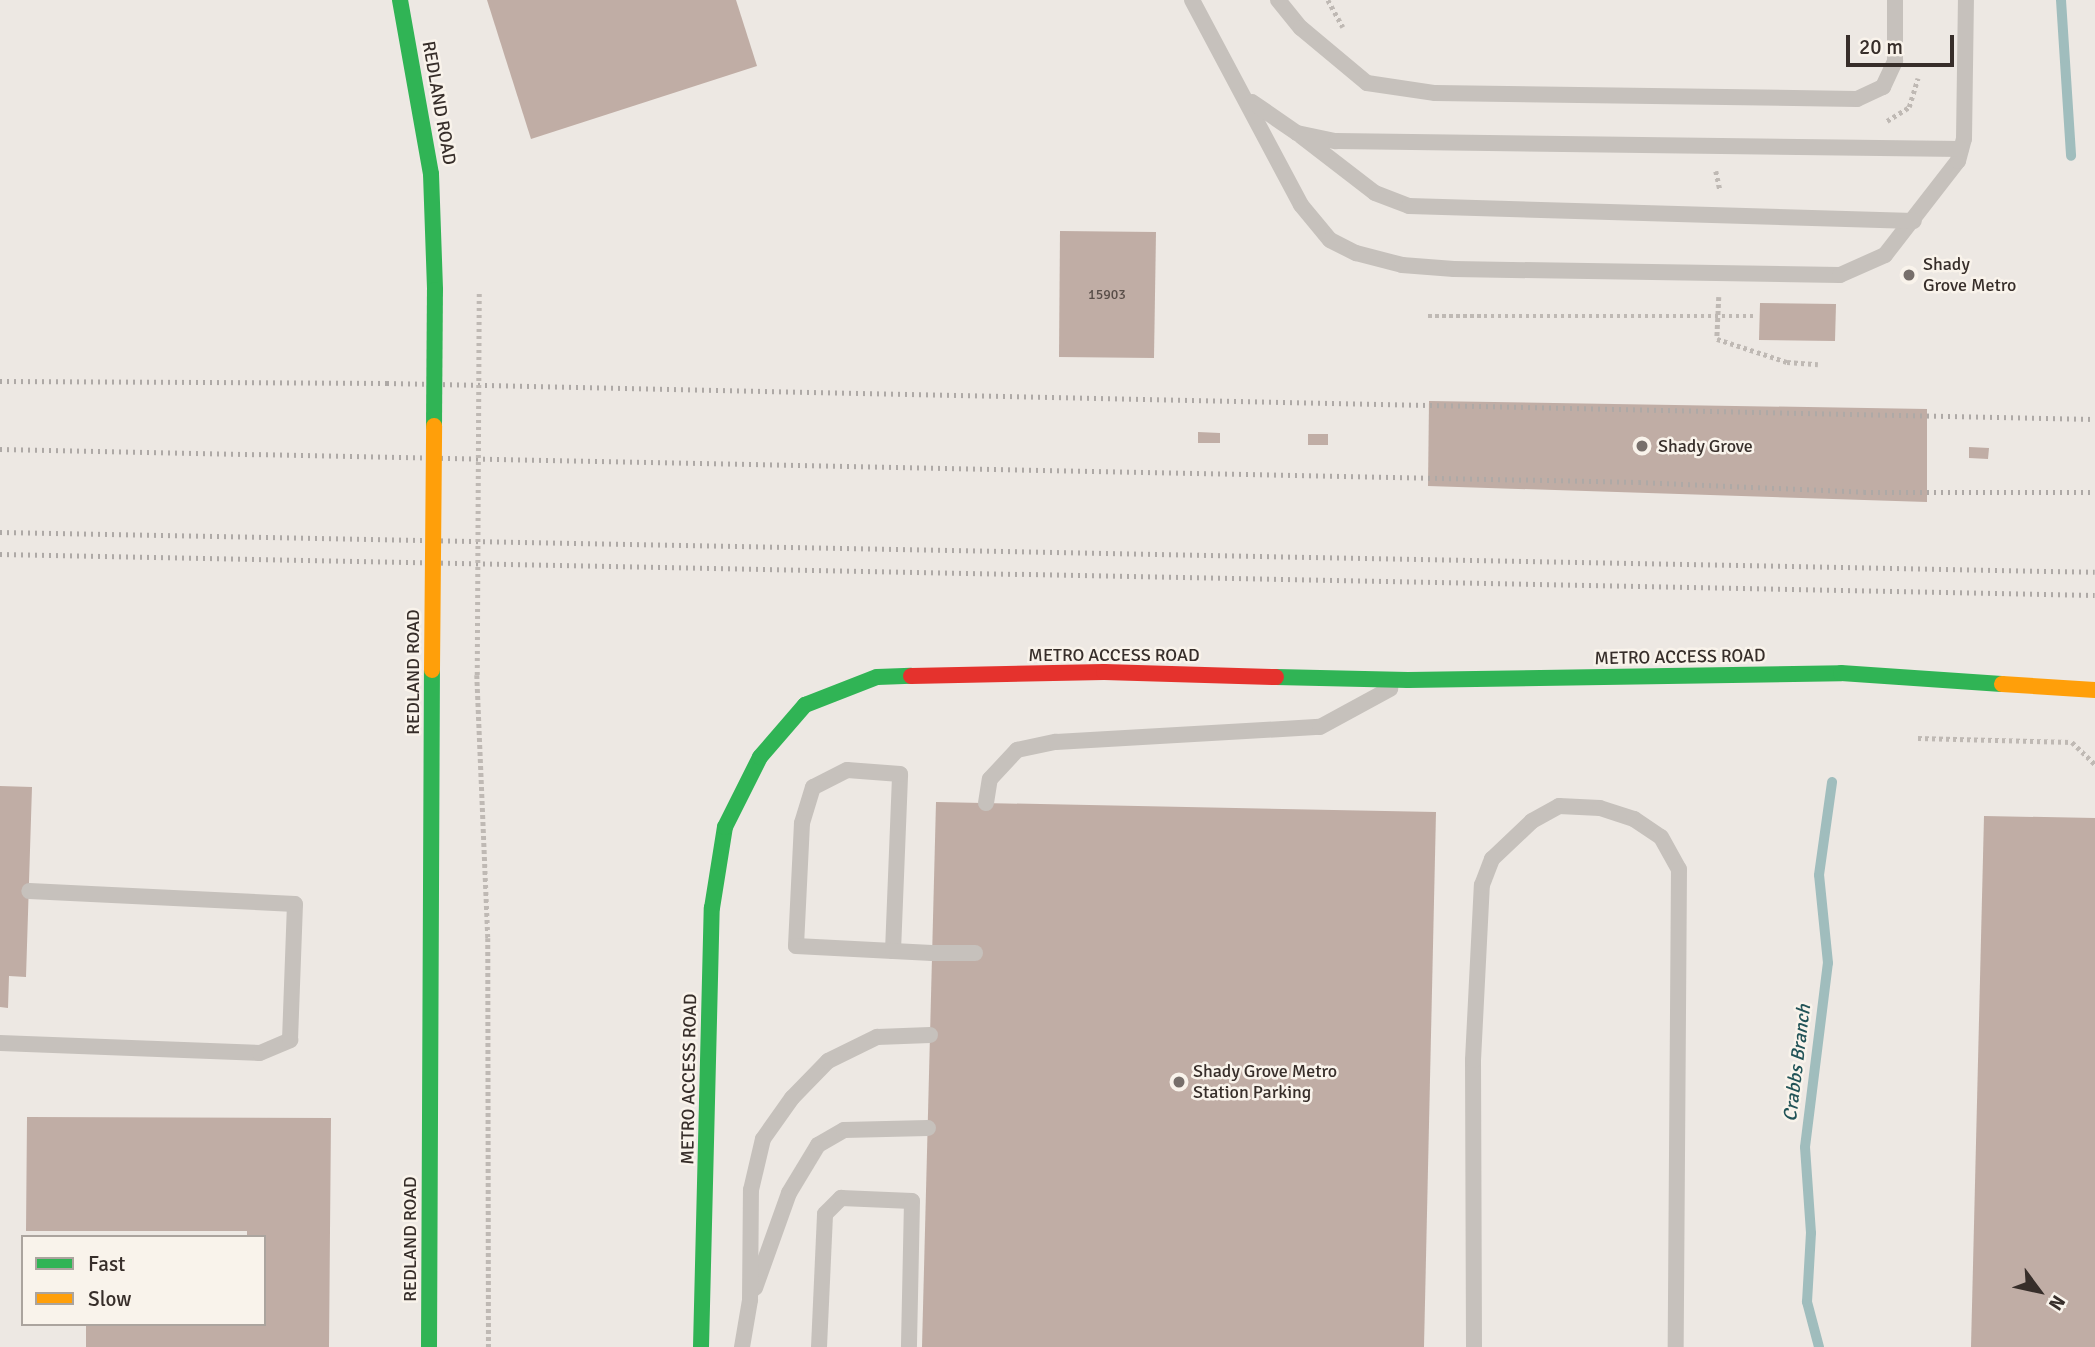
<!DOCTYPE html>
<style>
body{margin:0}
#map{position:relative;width:2095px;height:1347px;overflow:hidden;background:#ede8e3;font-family:Signika,sans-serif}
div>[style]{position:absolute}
.stream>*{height:10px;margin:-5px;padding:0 5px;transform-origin:5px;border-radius:5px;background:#a0bdbd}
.building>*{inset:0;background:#c0ada5}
.path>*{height:4.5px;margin-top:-2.25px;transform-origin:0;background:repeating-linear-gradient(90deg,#bfb9b4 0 3.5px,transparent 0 7px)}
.lane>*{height:16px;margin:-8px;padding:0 8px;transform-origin:8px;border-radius:8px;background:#c6c1bc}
.fast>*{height:16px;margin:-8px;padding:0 8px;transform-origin:8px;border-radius:8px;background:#30b455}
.slow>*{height:16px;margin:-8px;padding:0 8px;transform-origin:8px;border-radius:8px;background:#ff9f0a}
.jam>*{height:16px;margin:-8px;padding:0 8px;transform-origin:8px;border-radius:8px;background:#e5322d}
.rail>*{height:5px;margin-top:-2.5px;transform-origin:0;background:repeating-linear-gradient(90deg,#aea9a6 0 2px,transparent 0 7px)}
.path-bridge>*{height:4.5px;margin-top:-2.25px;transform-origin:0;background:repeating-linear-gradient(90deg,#bfb9b4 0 3.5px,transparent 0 7px)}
.fast-bridge>*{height:16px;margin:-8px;padding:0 8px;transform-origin:8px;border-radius:8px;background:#30b455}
.slow-bridge>*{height:16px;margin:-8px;padding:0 8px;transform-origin:8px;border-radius:8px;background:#ff9f0a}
.dots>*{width:19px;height:19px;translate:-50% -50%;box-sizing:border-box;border:4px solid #f9f3eb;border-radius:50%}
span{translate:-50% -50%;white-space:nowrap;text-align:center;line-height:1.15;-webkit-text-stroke:5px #f9f3eb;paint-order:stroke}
.number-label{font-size:14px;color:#594e49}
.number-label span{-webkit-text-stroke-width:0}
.street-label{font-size:18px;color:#372e2a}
.poi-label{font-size:18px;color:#372e2a}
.left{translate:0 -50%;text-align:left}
.water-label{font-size:19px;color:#215357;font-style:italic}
.legend{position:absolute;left:21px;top:1235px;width:245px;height:91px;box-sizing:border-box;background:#f9f3eb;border:2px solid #aba49e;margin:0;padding:9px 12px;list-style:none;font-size:21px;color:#372e2a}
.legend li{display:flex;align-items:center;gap:14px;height:35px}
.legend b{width:35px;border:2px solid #aba49e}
.north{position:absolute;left:2004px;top:1256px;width:70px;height:70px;-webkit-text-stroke:5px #f9f3eb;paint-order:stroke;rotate:123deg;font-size:19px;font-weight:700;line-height:28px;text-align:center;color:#372e2a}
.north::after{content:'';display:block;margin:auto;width:24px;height:32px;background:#372e2a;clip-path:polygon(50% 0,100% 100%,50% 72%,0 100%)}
.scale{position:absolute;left:1846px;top:35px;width:108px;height:32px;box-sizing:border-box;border:4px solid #372e2a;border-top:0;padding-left:9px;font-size:21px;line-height:24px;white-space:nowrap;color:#372e2a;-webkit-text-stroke:5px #f9f3eb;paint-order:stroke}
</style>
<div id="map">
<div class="stream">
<div style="left:2061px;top:0;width:156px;rotate:86.3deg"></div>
<div style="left:1819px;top:1347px;width:47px;rotate:-104.9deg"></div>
<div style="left:1807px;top:1302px;width:69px;rotate:-86.7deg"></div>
<div style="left:1811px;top:1233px;width:86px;rotate:-94deg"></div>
<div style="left:1805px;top:1147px;width:185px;rotate:-82.9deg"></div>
<div style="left:1828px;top:963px;width:88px;rotate:-95.8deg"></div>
<div style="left:1819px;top:875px;width:94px;rotate:-82deg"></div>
</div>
<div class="building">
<div style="clip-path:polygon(487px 0,736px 0,757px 66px,531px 139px)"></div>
<div style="clip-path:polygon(1060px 231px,1156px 232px,1154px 358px,1059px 357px)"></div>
<div style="clip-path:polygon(1760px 303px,1836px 304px,1835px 341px,1759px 340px)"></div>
<div style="clip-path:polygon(1429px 401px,1927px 409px,1927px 502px,1428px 486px)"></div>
<div style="clip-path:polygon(1198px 432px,1220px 433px,1220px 443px,1198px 443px)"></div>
<div style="clip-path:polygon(1308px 434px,1328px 434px,1328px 445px,1308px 445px)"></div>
<div style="clip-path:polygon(1969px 447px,1989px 448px,1988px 459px,1969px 458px)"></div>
<div style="clip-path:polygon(0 786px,32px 787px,26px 977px,9px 976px,8px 1008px,0 1007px)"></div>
<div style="clip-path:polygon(936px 802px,1436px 812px,1424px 1347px,922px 1347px)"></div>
<div style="clip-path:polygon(1984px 816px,2095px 818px,2095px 1347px,1971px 1347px)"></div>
<div style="clip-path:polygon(27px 1117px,331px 1118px,329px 1347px,86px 1347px,86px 1326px,264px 1324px,264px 1237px,247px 1237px,247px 1231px,26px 1231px)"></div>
</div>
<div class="path">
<div style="left:1328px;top:0;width:31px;rotate:61deg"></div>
<div style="left:1887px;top:121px;width:26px;rotate:-32deg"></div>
<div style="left:1909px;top:107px;width:30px;rotate:-73deg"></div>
<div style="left:1716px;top:171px;width:19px;rotate:78deg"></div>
<div style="left:1719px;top:297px;width:42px;rotate:92.7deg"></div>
<div style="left:1717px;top:339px;width:74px;rotate:18.2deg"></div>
<div style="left:1787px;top:362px;width:31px;rotate:4deg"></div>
<div style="left:1428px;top:316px;width:329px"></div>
<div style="left:477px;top:675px;width:263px;rotate:87.6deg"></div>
<div style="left:488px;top:938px;width:409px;rotate:89.9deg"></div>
<div style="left:1918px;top:738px;width:154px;rotate:1.5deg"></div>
<div style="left:2072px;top:742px;width:32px;rotate:44deg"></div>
</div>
<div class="lane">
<div style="left:1192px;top:0;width:232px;rotate:62deg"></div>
<div style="left:1301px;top:205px;width:45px;rotate:50.4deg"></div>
<div style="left:1330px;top:240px;width:29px;rotate:27deg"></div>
<div style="left:1356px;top:253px;width:48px;rotate:14.6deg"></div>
<div style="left:1402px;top:265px;width:52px;rotate:4.4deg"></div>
<div style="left:1454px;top:269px;width:386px;rotate:0.9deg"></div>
<div style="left:1840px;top:275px;width:49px;rotate:-24deg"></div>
<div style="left:1885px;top:255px;width:119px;rotate:-52.2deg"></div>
<div style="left:1958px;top:161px;width:23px;rotate:-75deg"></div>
<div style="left:1964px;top:139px;width:139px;rotate:-89.2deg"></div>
<div style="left:1278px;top:0;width:36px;rotate:51deg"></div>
<div style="left:1301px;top:28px;width:86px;rotate:39.8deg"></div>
<div style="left:1367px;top:83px;width:69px;rotate:8.4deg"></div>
<div style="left:1435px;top:93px;width:422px;rotate:0.8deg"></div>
<div style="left:1857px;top:99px;width:29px;rotate:-25deg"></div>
<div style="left:1883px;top:87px;width:29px;rotate:-65deg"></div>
<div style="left:1895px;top:61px;width:61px;rotate:-90deg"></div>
<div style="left:1252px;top:102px;width:55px;rotate:34.6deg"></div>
<div style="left:1297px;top:133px;width:40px;rotate:12deg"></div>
<div style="left:1336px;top:141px;width:625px;rotate:0.73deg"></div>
<div style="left:1301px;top:136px;width:93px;rotate:37.6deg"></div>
<div style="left:1375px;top:193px;width:36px;rotate:21deg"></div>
<div style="left:1409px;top:206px;width:505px;rotate:1.7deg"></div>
<div style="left:986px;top:803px;width:24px;rotate:-81deg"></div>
<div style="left:990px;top:779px;width:40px;rotate:-47deg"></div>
<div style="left:1017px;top:750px;width:40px;rotate:-12deg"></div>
<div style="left:1056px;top:742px;width:264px;rotate:-3.3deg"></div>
<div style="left:1320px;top:727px;width:80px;rotate:-28.5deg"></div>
<div style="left:893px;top:951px;width:177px;rotate:-87.7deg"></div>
<div style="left:900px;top:774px;width:53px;rotate:-175.7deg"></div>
<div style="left:847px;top:770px;width:38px;rotate:153deg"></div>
<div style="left:813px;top:787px;width:38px;rotate:107deg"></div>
<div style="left:802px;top:823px;width:123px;rotate:92.8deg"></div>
<div style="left:796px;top:946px;width:97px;rotate:3deg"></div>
<div style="left:893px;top:951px;width:39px;rotate:3deg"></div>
<div style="left:932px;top:953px;width:43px"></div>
<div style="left:0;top:1043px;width:260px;rotate:2.2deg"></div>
<div style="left:260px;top:1053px;width:33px;rotate:-23deg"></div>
<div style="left:290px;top:1040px;width:136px;rotate:-87.9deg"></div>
<div style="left:295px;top:904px;width:266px;rotate:-177.2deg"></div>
<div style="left:755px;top:1288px;width:101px;rotate:-70.3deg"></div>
<div style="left:789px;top:1193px;width:56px;rotate:-58.9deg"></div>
<div style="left:818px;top:1145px;width:30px;rotate:-30deg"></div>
<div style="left:844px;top:1130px;width:84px;rotate:-1.4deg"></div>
<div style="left:742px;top:1347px;width:48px;rotate:-80.3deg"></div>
<div style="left:750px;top:1300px;width:110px;rotate:-89.5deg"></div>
<div style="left:751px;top:1190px;width:52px;rotate:-76.8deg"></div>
<div style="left:763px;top:1139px;width:50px;rotate:-54.7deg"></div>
<div style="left:792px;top:1098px;width:52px;rotate:-45.8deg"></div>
<div style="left:828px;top:1061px;width:55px;rotate:-26.1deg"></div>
<div style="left:877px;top:1037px;width:53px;rotate:-2.2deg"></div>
<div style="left:819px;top:1347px;width:133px;rotate:-87.4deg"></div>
<div style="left:825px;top:1214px;width:23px;rotate:-45deg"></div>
<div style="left:841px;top:1198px;width:71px;rotate:2.4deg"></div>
<div style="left:912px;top:1201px;width:146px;rotate:91.2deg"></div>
<div style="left:1474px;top:1347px;width:287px;rotate:-90.2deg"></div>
<div style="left:1473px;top:1060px;width:175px;rotate:-87.1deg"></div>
<div style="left:1482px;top:885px;width:28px;rotate:-69deg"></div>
<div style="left:1492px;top:859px;width:55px;rotate:-43.5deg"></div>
<div style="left:1532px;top:821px;width:31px;rotate:-29deg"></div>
<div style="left:1559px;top:806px;width:41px;rotate:2.8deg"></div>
<div style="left:1600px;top:808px;width:36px;rotate:18deg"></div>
<div style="left:1634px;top:819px;width:32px;rotate:34deg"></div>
<div style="left:1661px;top:837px;width:37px;rotate:61deg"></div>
<div style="left:1679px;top:869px;width:478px;rotate:90.4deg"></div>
</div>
<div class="fast">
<div style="left:400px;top:0;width:177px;rotate:79.9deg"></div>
<div style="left:431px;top:174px;width:116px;rotate:88deg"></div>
<div style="left:1276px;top:677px;width:132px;rotate:1.3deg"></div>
<div style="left:1408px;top:680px;width:433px;rotate:-0.9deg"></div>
<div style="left:1841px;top:673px;width:161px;rotate:3.9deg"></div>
<div style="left:429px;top:1347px;width:677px;rotate:-89.75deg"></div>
<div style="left:701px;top:1347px;width:439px;rotate:-88.6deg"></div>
<div style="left:712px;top:908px;width:82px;rotate:-80.9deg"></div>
<div style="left:725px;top:827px;width:78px;rotate:-63.4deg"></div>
<div style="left:760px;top:757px;width:69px;rotate:-49.1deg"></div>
<div style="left:805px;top:705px;width:77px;rotate:-21.3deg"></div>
<div style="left:877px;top:677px;width:34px;rotate:-2deg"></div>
</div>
<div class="slow">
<div style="left:2002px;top:684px;width:93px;rotate:3.7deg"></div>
</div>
<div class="jam">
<div style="left:911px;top:676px;width:193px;rotate:-1.2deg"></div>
<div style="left:1104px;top:672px;width:172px;rotate:1.7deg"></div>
</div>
<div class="rail">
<div style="left:0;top:381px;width:387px;rotate:0.3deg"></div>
<div style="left:387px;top:383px;width:1708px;rotate:1.21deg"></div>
<div style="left:0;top:449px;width:1639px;rotate:1.15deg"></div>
<div style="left:1639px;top:482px;width:225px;rotate:2.5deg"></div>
<div style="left:1864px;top:492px;width:231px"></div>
<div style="left:0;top:532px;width:2095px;rotate:1.09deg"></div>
<div style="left:0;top:554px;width:2095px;rotate:1.12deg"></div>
</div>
<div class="path-bridge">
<div style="left:477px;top:675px;width:385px;rotate:-89.7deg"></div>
</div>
<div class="fast-bridge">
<div style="left:434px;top:426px;width:136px;rotate:-89.6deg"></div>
</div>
<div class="slow-bridge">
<div style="left:432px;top:670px;width:244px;rotate:-89.5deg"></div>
</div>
<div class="dots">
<div style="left:1909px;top:275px;background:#776f6b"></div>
<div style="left:1642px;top:446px;background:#776f6b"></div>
<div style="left:1179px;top:1082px;background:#776f6b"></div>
</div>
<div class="number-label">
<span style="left:1107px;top:295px">15903</span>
</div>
<div class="street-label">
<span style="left:439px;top:103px;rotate:80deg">REDLAND ROAD</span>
<span style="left:1114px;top:655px">METRO ACCESS ROAD</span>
<span style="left:1680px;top:657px;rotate:-1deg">METRO ACCESS ROAD</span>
<span style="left:413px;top:672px;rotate:-90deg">REDLAND ROAD</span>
<span style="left:689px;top:1079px;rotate:-89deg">METRO ACCESS ROAD</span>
<span style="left:410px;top:1239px;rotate:-90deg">REDLAND ROAD</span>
</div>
<div class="poi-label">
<span class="left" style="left:1923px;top:275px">Shady<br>Grove Metro</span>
<span class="left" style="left:1658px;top:446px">Shady Grove</span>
<span class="left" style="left:1193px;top:1082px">Shady Grove Metro<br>Station Parking</span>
</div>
<div class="water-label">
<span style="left:1798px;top:1063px;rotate:-83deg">Crabbs Branch</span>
</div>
<ul class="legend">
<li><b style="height:9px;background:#30b455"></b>Fast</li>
<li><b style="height:9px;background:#ff9f0a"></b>Slow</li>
</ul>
<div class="north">N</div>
<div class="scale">20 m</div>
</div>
